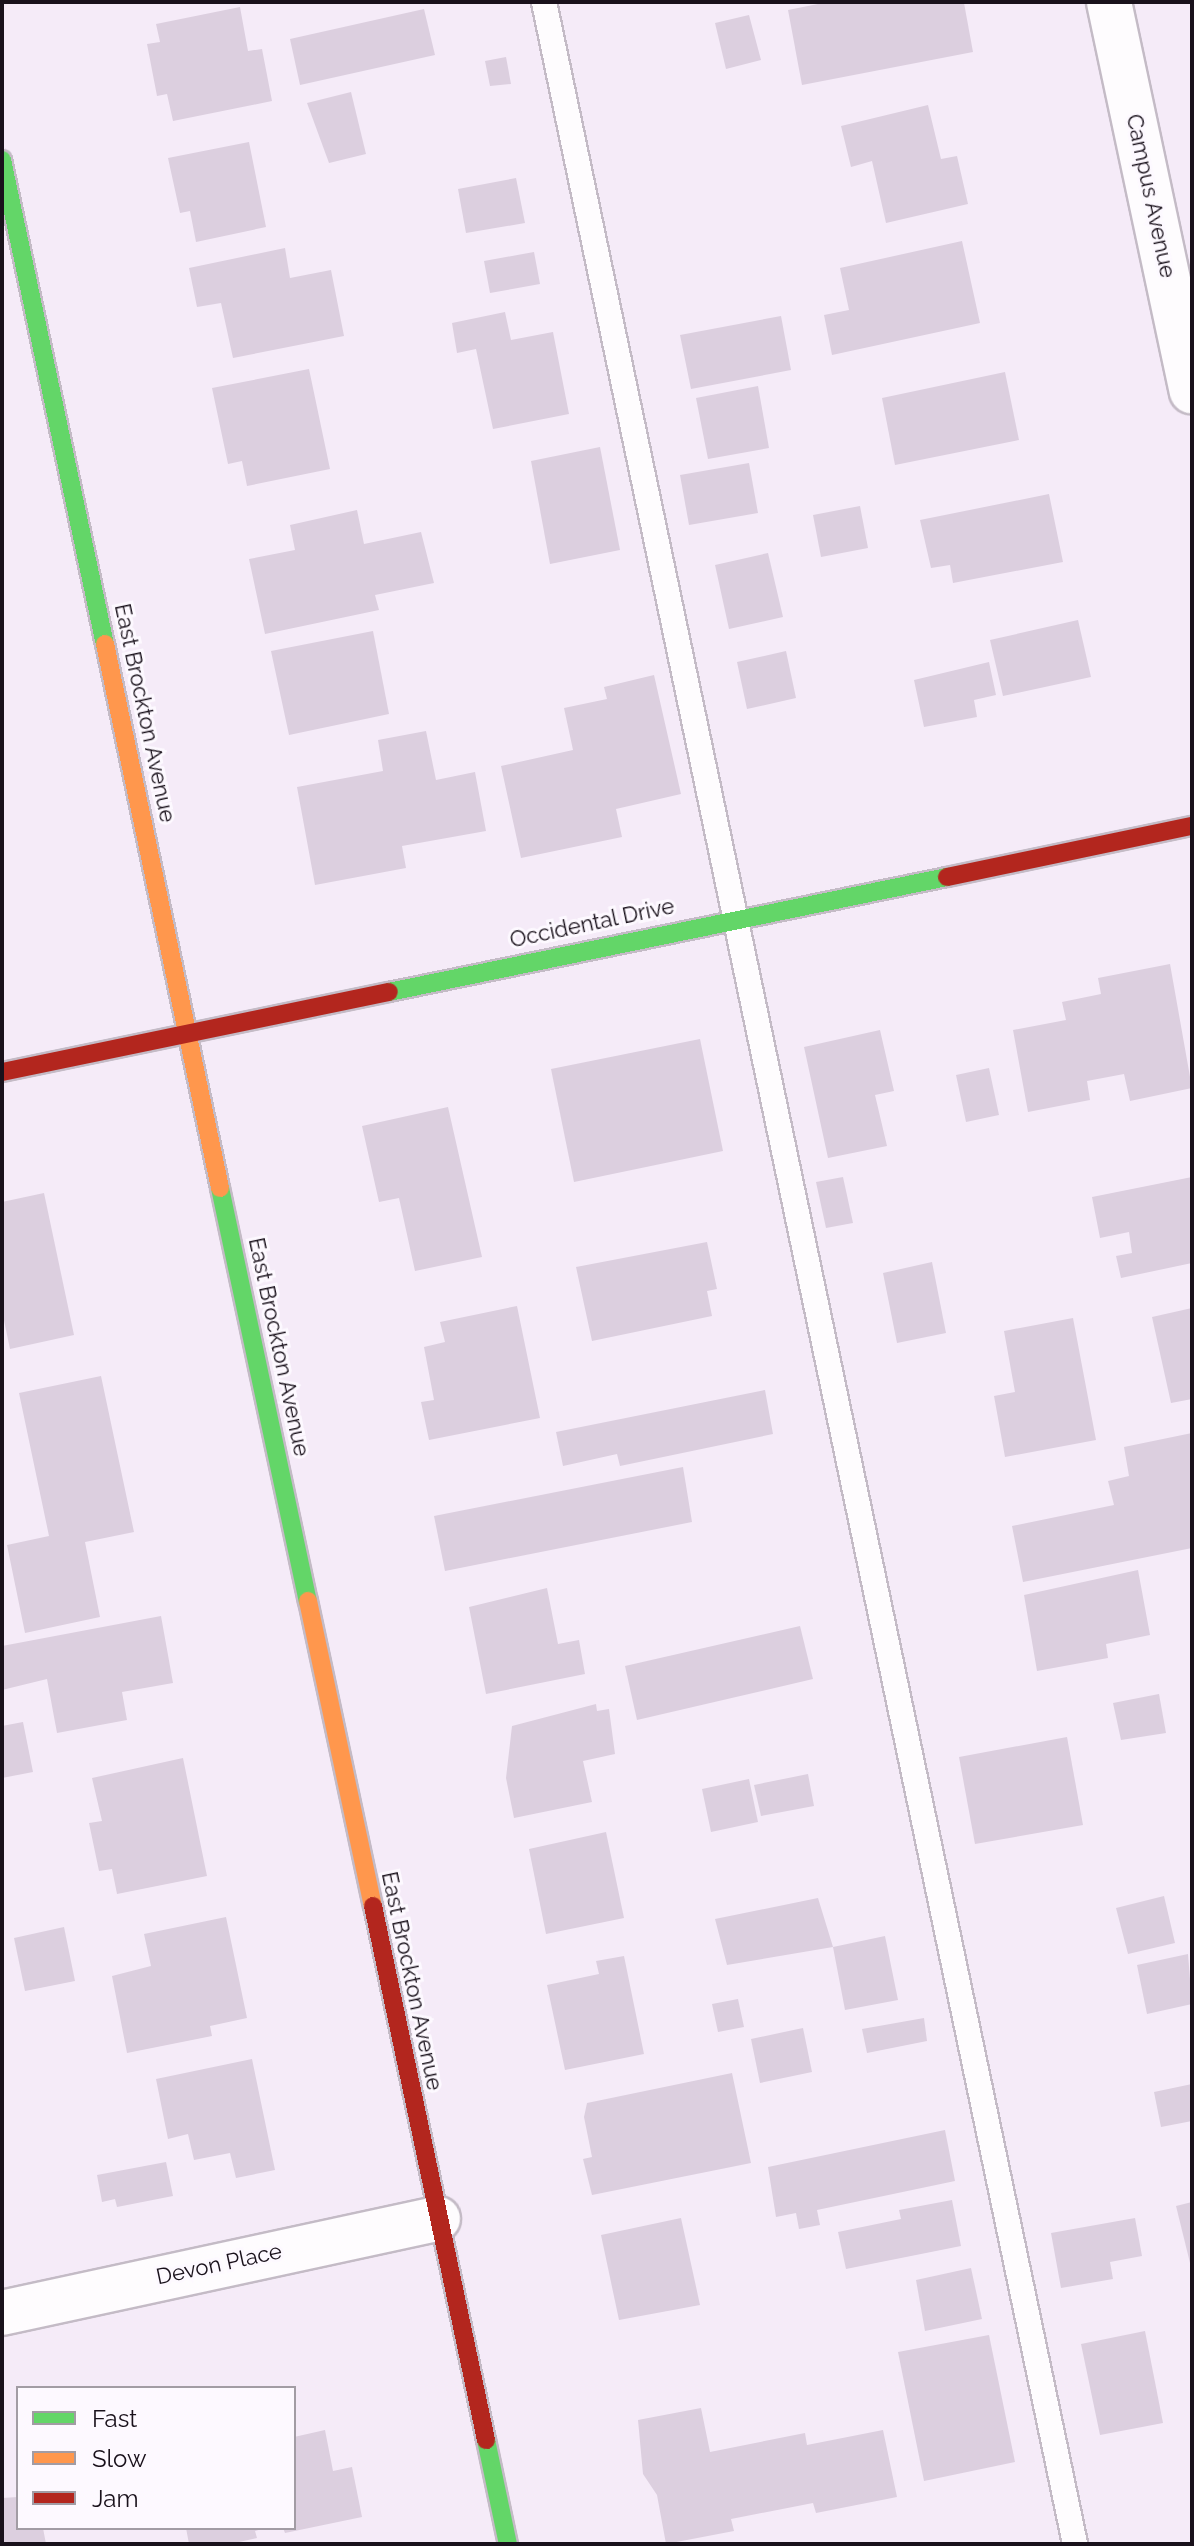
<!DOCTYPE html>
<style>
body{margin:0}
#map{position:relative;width:1194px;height:2546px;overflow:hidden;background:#f5ebf8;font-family:Raleway,sans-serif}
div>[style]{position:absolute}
.building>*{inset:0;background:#dccfdf}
.roads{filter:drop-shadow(2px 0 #c4bbc6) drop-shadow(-2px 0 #c4bbc6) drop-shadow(0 2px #c4bbc6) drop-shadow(0 -2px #c4bbc6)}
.lane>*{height:24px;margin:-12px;padding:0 12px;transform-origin:12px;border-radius:12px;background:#fefcfe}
.street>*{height:44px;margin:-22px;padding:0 22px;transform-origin:22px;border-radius:22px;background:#fefcfe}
.fast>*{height:18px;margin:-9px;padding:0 9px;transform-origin:9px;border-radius:9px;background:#63d668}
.slow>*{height:18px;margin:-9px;padding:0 9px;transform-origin:9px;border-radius:9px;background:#ff974d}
.jam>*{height:18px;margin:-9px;padding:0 9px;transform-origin:9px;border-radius:9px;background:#b3261e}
span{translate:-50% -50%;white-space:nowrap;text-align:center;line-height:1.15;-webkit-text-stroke:6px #fdf9ff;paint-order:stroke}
.street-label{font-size:22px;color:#19111b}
.frame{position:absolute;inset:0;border:4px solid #19111b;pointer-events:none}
.legend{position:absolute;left:16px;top:2386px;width:280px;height:144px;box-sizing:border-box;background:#fdf9ff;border:2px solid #a29ca4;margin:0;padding:10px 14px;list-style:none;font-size:24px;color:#19111b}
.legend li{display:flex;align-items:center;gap:16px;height:40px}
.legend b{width:40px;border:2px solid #a29ca4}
</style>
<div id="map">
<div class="building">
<div style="clip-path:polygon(828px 2px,964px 3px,973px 52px,802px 85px,788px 10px)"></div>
<div style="clip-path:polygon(240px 7px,248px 51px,262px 49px,272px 101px,173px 121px,167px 94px,157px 96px,147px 44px,160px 42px,156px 24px)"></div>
<div style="clip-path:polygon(424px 9px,435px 55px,300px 85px,290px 39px)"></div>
<div style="clip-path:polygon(749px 15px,761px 60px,726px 69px,715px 23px)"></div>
<div style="clip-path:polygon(506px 57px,511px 84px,490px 86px,485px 61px)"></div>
<div style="clip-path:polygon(351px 92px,366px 154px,329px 163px,307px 103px)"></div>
<div style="clip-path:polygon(928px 105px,941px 159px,957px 156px,968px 204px,886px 223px,872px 161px,851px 167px,841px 126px)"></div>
<div style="clip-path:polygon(249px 142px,266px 227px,196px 242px,190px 211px,180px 213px,168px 158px)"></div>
<div style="clip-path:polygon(516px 178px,525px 223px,466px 233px,458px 189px)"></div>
<div style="clip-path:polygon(962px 241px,980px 323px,832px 355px,824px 315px,849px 310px,840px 268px)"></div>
<div style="clip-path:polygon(285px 248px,290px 278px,331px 270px,344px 336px,233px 358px,221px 303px,197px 307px,189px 268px)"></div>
<div style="clip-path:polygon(534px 252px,540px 284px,490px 293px,484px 261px)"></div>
<div style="clip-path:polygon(505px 312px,511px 340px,553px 332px,569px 414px,493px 429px,476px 349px,457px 353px,452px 323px)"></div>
<div style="clip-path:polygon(781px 316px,791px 370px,691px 389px,680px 335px)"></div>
<div style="clip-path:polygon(309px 369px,330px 469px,247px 486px,242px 461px,228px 464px,212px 388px)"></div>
<div style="clip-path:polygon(1005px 372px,1019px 440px,895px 465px,882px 398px)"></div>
<div style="clip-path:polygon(758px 386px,769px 448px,708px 459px,696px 398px)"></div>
<div style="clip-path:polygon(600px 447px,620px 550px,550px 564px,531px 461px)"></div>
<div style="clip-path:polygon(749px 463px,758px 513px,689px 525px,680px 475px)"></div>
<div style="clip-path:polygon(1049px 494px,1063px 562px,953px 583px,950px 565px,931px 568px,920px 520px)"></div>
<div style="clip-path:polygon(860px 506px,868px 548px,821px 557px,813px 515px)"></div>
<div style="clip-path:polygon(357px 510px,364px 544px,421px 532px,434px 583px,375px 595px,379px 610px,265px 634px,249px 559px,295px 550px,290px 525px)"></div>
<div style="clip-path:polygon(768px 553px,783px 617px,729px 629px,715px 565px)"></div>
<div style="clip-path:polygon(1078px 620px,1091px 677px,1003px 696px,990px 640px)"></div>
<div style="clip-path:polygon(373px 631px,389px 714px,289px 735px,271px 651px)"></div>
<div style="clip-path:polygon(786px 651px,796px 698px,747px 709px,737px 662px)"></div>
<div style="clip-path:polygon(989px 662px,996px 695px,974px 700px,977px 717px,924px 727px,914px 680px)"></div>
<div style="clip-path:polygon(654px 675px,681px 794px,616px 809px,622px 837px,521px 858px,501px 766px,573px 750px,564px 708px,607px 699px,604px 687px)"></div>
<div style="clip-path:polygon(426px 731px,436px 780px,475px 772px,486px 831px,402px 846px,406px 868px,315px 885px,297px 787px,383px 771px,378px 740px)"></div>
<div style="clip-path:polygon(1170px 964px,1192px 1088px,1130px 1101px,1124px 1074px,1087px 1081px,1090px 1100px,1028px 1112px,1013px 1030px,1066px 1020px,1062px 1002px,1101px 994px,1098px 978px)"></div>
<div style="clip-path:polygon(880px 1030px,894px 1091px,875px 1095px,887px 1146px,828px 1158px,804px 1047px)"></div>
<div style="clip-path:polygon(700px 1039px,723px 1151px,574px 1182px,551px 1069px)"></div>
<div style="clip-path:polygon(989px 1068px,999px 1115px,966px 1122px,956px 1075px)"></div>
<div style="clip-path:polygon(448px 1107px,482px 1257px,415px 1271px,399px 1198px,379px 1202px,362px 1126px)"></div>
<div style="clip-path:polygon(843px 1177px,853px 1223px,826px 1228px,816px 1182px)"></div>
<div style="clip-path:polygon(1192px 1177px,1192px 1263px,1121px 1278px,1116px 1256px,1132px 1253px,1129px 1232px,1100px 1238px,1092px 1197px)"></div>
<div style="clip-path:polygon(44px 1193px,74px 1335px,10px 1349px,2px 1311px,2px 1202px)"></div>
<div style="clip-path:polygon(707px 1242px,717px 1289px,707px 1291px,712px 1316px,592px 1341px,576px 1267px)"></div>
<div style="clip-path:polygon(932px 1262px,946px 1333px,897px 1343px,883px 1273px)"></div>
<div style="clip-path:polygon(517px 1306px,540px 1418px,429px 1440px,421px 1402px,434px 1400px,424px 1347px,445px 1342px,440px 1322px)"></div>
<div style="clip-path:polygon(1192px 1308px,1192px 1399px,1171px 1403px,1152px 1317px)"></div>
<div style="clip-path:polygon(1073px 1318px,1096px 1440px,1005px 1457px,994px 1396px,1015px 1392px,1004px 1331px)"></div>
<div style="clip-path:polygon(101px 1376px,134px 1532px,85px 1542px,100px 1617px,25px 1633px,7px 1545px,49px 1536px,19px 1393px)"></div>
<div style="clip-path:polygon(765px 1390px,773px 1434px,620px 1466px,617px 1454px,563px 1466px,556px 1432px)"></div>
<div style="clip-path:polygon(1192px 1433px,1192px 1548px,1023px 1582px,1012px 1526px,1114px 1505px,1108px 1481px,1129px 1476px,1124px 1447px)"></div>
<div style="clip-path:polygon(683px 1467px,692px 1522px,445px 1571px,434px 1516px)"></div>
<div style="clip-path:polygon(1138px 1570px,1150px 1635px,1106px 1644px,1108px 1658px,1037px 1671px,1024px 1595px)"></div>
<div style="clip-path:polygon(547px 1588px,558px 1644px,579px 1640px,585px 1674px,486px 1694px,469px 1607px)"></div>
<div style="clip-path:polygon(161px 1616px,173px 1683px,122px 1692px,127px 1720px,57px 1733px,47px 1679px,2px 1690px,2px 1646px)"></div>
<div style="clip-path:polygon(800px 1626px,813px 1679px,637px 1720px,625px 1666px)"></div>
<div style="clip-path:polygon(1159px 1694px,1166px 1733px,1121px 1740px,1113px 1703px)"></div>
<div style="clip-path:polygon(596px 1704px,597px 1711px,609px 1709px,615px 1754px,583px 1761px,592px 1802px,514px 1818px,506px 1778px,512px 1726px)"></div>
<div style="clip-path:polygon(23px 1722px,33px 1772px,2px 1778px,2px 1726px)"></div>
<div style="clip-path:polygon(1067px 1737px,1083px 1825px,975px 1844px,959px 1757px)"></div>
<div style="clip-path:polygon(183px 1758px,207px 1876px,117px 1894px,112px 1869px,99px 1871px,89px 1823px,102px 1821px,92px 1778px)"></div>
<div style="clip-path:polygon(808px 1774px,814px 1806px,761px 1816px,754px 1785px)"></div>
<div style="clip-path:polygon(749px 1779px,758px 1822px,711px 1832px,702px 1789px)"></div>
<div style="clip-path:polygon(606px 1832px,624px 1918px,546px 1934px,529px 1849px)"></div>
<div style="clip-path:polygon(1164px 1896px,1175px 1943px,1128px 1954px,1116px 1908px)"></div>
<div style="clip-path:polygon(818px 1898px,833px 1947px,885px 1936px,898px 2000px,845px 2010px,833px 1947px,727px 1965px,715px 1919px)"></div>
<div style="clip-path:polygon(226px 1917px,247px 2018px,210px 2026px,212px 2036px,127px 2053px,112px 1976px,151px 1966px,144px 1934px)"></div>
<div style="clip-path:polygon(64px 1927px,75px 1981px,25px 1991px,14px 1938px)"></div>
<div style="clip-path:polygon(1188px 1954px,1192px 2004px,1147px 2014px,1137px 1965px)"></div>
<div style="clip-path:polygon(624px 1956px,644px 2054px,565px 2070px,547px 1985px,599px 1974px,596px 1961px)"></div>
<div style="clip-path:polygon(738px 1999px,744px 2027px,718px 2032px,712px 2004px)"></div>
<div style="clip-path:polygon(924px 2018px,927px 2041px,867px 2053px,862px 2029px)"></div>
<div style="clip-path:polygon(803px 2028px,812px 2072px,760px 2083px,751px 2039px)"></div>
<div style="clip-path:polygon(252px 2059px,275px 2170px,236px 2178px,230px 2153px,194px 2160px,188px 2134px,168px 2139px,156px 2079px)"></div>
<div style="clip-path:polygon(732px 2073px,751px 2163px,592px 2195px,583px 2159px,592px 2157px,584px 2117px,587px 2103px)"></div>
<div style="clip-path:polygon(1192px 2084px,1192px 2121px,1161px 2127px,1154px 2092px)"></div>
<div style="clip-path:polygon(945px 2130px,955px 2181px,817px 2210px,820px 2225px,799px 2229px,796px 2213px,776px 2217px,768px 2167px)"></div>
<div style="clip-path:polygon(166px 2162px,173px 2196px,117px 2207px,115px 2199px,102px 2202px,97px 2175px)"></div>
<div style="clip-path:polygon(952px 2200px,961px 2246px,846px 2269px,838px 2232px,901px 2219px,899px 2210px)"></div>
<div style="clip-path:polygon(1192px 2202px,1192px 2267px,1191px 2267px,1176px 2206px)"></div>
<div style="clip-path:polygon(681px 2218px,700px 2305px,619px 2320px,601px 2235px)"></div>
<div style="clip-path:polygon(1135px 2218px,1142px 2256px,1110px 2262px,1113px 2279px,1061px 2288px,1051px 2233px)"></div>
<div style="clip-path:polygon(971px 2268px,982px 2319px,925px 2331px,916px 2280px)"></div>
<div style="clip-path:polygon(1145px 2331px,1163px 2423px,1100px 2435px,1081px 2344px)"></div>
<div style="clip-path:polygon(989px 2335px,1015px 2462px,924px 2481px,898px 2352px)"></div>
<div style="clip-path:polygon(701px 2408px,710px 2452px,805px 2433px,807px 2445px,883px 2430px,897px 2497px,816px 2513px,813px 2503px,731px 2519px,734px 2531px,666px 2544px,657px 2495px,643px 2474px,638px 2420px)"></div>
<div style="clip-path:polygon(325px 2430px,333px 2471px,352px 2467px,362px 2517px,285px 2533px,283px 2528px,294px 2528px,294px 2437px)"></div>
<div style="clip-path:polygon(18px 2497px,18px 2528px,43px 2528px,46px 2544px,2px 2544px,2px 2498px)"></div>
<div style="clip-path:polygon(186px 2528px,262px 2528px,262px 2529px,255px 2531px,257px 2538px,230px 2544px,189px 2544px)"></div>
</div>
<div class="roads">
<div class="lane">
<div style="left:544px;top:2px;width:2597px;rotate:78.2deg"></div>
</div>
<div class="street">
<div style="left:1109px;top:2px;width:398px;rotate:78deg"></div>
<div style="left:2px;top:2313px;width:446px;rotate:-12.2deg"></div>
</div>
<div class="fast">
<div style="left:2px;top:160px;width:495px;rotate:78deg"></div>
<div style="left:389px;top:992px;width:570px;rotate:-11.65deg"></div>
<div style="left:220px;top:1188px;width:422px;rotate:78deg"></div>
<div style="left:486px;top:2440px;width:106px;rotate:78.1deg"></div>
</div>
<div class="slow">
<div style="left:105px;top:644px;width:556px;rotate:78.06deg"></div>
<div style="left:308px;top:1601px;width:312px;rotate:78deg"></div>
</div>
<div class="jam">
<div style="left:947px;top:877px;width:250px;rotate:-11.8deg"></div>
<div style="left:2px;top:1072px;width:395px;rotate:-11.7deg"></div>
<div style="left:373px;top:1906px;width:546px;rotate:78.05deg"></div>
</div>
</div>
<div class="street-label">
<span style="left:1151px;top:196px;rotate:78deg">Campus Avenue</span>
<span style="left:145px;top:713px;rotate:78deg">East Brockton Avenue</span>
<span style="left:592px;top:923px;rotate:-12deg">Occidental Drive</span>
<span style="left:279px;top:1347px;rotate:78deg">East Brockton Avenue</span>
<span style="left:412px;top:1981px;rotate:78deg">East Brockton Avenue</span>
<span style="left:219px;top:2264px;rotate:-12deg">Devon Place</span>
</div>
<div class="frame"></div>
<ul class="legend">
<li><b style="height:10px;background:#63d668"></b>Fast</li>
<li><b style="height:10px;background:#ff974d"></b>Slow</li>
<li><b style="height:10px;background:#b3261e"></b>Jam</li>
</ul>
</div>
